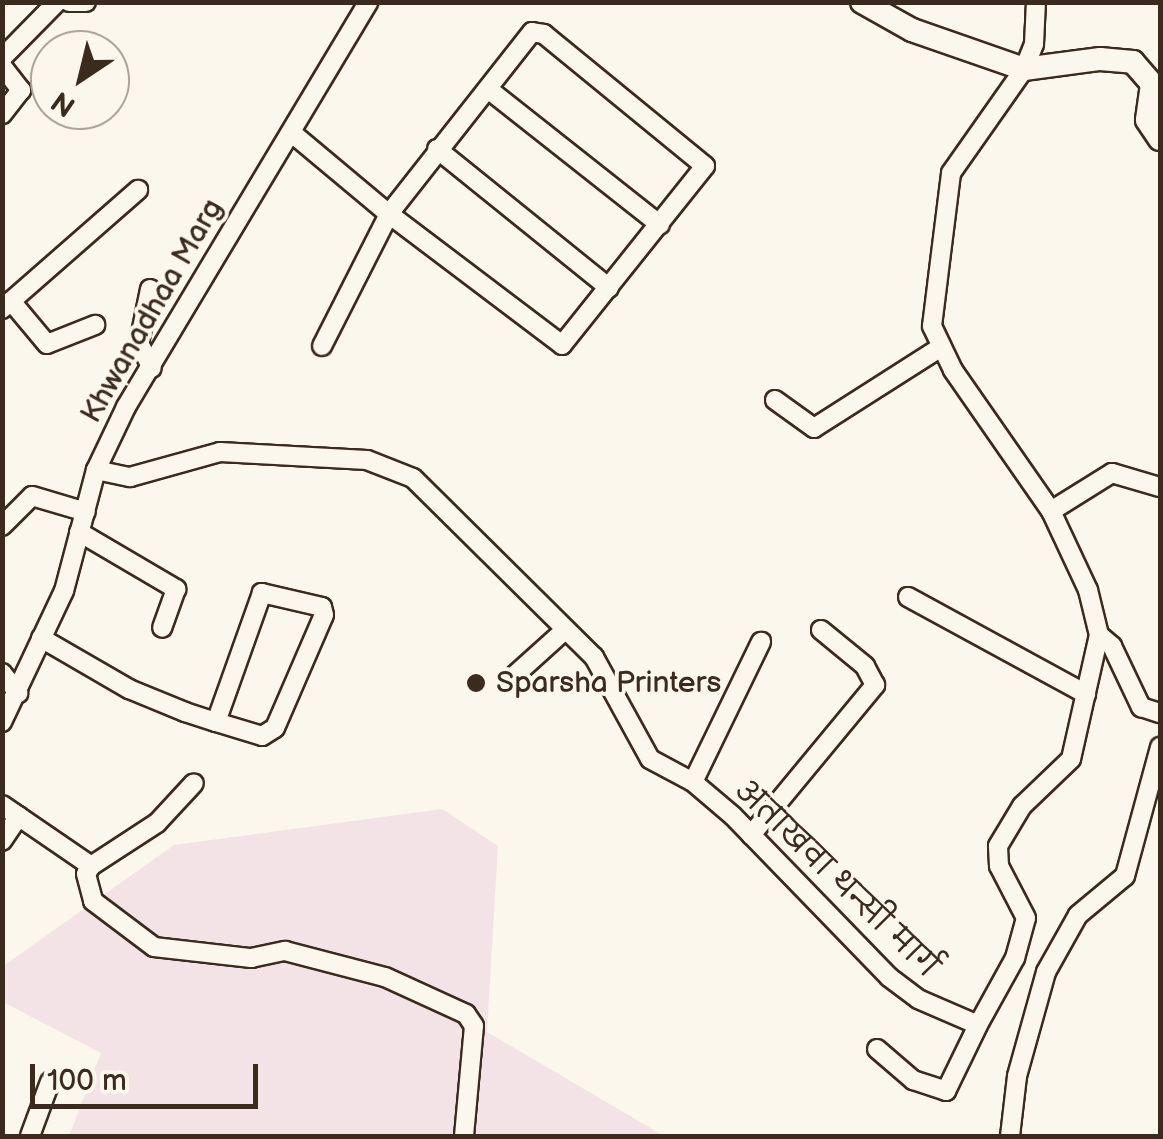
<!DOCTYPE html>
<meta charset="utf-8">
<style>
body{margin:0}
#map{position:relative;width:1163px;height:1139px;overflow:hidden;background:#fbf7ec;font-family:"Balsamiq Sans","Playpen Sans Deva",sans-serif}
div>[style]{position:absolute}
.built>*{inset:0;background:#f3e3e6}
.roads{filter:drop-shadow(2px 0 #3b2a1e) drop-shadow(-2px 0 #3b2a1e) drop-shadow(0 2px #3b2a1e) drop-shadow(0 -2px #3b2a1e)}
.street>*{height:18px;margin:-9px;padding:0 9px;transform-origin:9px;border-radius:9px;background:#fbf7ec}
.secondary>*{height:22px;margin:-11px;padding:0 11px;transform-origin:11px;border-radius:11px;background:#fbf7ec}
.dots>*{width:28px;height:28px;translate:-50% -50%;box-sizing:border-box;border:5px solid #fbf7ec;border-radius:50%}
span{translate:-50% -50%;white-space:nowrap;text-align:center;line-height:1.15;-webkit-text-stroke:8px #fbf7ec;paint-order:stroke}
.street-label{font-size:30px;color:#3b2a1e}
.poi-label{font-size:30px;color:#3b2a1e}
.left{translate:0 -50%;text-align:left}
.frame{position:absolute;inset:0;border:5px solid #3b2a1e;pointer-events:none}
.north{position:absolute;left:30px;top:30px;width:100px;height:100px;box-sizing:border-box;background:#fbf7ec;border:2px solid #aea59a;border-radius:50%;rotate:215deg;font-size:28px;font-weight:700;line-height:40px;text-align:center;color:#3b2a1e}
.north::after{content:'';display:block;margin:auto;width:35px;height:45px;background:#3b2a1e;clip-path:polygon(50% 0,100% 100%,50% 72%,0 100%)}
.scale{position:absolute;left:30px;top:1064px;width:228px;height:45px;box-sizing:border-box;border:5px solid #3b2a1e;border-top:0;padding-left:12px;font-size:30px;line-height:35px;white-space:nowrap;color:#3b2a1e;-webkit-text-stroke:8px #fbf7ec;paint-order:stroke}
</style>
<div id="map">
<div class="built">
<div style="clip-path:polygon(442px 809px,498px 846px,487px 1032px,664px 1136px,69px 1136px,101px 1053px,3px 1002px,2px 967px,174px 845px)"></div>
</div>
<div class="roads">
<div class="street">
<div style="left:69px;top:2px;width:17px"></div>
<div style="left:2px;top:58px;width:78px;rotate:-45.5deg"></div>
<div style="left:2px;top:66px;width:31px;rotate:52deg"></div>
<div style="left:21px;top:90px;width:31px;rotate:128deg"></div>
<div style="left:488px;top:89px;width:219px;rotate:38.3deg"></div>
<div style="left:292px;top:133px;width:126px;rotate:39.9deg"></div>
<div style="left:389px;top:214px;width:217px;rotate:37.1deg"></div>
<div style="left:562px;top:345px;width:229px;rotate:-51.4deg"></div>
<div style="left:705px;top:166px;width:208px;rotate:-140.7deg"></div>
<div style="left:544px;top:34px;width:12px;rotate:-171deg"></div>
<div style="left:532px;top:32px;width:231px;rotate:128.2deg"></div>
<div style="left:389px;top:214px;width:148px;rotate:116.9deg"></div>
<div style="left:437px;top:149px;width:221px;rotate:38.9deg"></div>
<div style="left:150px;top:289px;width:55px;rotate:101.5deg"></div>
<div style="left:139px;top:343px;width:28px;rotate:63deg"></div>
<div style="left:11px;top:301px;width:56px;rotate:50.1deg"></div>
<div style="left:47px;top:344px;width:52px;rotate:-21.6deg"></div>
<div style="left:2px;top:309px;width:181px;rotate:-41.2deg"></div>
<div style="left:775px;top:400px;width:48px;rotate:35.7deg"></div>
<div style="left:814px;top:428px;width:151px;rotate:-32.5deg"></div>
<div style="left:96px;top:470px;width:35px;rotate:12deg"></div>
<div style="left:130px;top:477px;width:93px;rotate:-15.5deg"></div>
<div style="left:220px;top:452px;width:147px;rotate:3.1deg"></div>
<div style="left:367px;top:460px;width:49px;rotate:21.4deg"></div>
<div style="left:413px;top:478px;width:255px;rotate:44.7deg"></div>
<div style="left:594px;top:657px;width:116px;rotate:61.2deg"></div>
<div style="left:650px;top:759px;width:49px;rotate:28.1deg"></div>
<div style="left:693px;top:782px;width:52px;rotate:40.4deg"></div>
<div style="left:733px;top:816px;width:224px;rotate:45.9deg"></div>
<div style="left:889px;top:977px;width:36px;rotate:37deg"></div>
<div style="left:918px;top:999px;width:65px;rotate:23.4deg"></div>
<div style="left:978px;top:1025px;width:77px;rotate:-61.1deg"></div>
<div style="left:1015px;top:958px;width:41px;rotate:-74.6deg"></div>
<div style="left:1026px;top:918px;width:59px;rotate:-117.4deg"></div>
<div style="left:999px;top:866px;width:20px;rotate:-93deg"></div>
<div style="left:998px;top:846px;width:47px;rotate:-59deg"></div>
<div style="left:1022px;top:806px;width:68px;rotate:-43.8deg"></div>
<div style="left:1071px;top:759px;width:127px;rotate:-77.3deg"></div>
<div style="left:1099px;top:635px;width:46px;rotate:-103.7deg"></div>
<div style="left:1088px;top:590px;width:87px;rotate:-115.1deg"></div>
<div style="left:1051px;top:511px;width:172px;rotate:-124.8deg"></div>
<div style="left:953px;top:370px;width:49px;rotate:-115.5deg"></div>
<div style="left:932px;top:326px;width:154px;rotate:-82.9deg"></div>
<div style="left:951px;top:173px;width:127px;rotate:-54.9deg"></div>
<div style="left:1024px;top:69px;width:27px;rotate:-68deg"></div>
<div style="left:1034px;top:44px;width:42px;rotate:-87.3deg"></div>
<div style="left:1051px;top:511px;width:72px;rotate:-31.9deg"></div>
<div style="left:1112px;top:473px;width:50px;rotate:16.3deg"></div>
<div style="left:2px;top:526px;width:42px;rotate:-45deg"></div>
<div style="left:32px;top:496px;width:56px;rotate:16.5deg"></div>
<div style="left:79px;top:532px;width:113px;rotate:30.4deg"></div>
<div style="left:176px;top:589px;width:41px;rotate:109.7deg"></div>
<div style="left:908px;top:597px;width:203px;rotate:28.6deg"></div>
<div style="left:1099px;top:635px;width:17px;rotate:40deg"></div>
<div style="left:1112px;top:646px;width:68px;rotate:64.6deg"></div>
<div style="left:1141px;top:707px;width:20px;rotate:18deg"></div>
<div style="left:41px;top:638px;width:102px;rotate:30.1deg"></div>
<div style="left:129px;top:689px;width:61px;rotate:22.3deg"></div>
<div style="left:185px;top:712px;width:33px;rotate:18deg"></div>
<div style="left:216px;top:722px;width:48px;rotate:16.9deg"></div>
<div style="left:262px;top:736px;width:15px;rotate:-32deg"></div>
<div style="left:275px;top:728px;width:123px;rotate:-66.6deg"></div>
<div style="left:324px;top:615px;width:8px;rotate:-104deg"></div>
<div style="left:322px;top:607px;width:62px;rotate:-166.9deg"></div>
<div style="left:262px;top:593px;width:137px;rotate:109.6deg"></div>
<div style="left:2px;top:673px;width:26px;rotate:51deg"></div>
<div style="left:515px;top:675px;width:67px;rotate:-42deg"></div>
<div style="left:2px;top:722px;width:145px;rotate:-64.7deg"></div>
<div style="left:64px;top:591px;width:125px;rotate:-75.2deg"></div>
<div style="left:96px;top:470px;width:70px;rotate:-64.5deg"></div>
<div style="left:126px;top:407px;width:472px;rotate:-59.1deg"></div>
<div style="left:693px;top:782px;width:156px;rotate:-64.1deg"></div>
<div style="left:2px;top:805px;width:108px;rotate:34.4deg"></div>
<div style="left:91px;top:866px;width:9px;rotate:122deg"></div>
<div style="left:86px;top:874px;width:28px;rotate:75deg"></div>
<div style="left:93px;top:901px;width:76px;rotate:37deg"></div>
<div style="left:154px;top:947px;width:98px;rotate:6.5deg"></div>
<div style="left:251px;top:958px;width:35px;rotate:-12deg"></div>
<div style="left:285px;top:951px;width:103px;rotate:14.6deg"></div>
<div style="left:385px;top:977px;width:89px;rotate:24.6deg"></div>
<div style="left:466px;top:1014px;width:14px;rotate:56deg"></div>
<div style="left:474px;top:1026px;width:110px;rotate:95.2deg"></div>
<div style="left:751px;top:835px;width:195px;rotate:-50.4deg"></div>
<div style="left:875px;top:685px;width:21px;rotate:-118deg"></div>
<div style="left:865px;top:666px;width:57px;rotate:-140.7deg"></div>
<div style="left:2px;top:841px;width:30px;rotate:-56deg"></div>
<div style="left:91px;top:866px;width:79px;rotate:-33.1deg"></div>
<div style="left:157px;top:823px;width:54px;rotate:-47.2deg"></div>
<div style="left:877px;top:1049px;width:48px;rotate:40.7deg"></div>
<div style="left:913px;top:1080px;width:35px;rotate:18deg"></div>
<div style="left:946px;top:1091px;width:73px;rotate:-64.1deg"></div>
<div style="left:30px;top:1136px;width:58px;rotate:-69.7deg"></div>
<div style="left:1010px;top:1136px;width:60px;rotate:-83.3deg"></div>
<div style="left:1017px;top:1076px;width:108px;rotate:-74.4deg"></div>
<div style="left:1046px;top:972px;width:65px;rotate:-60.7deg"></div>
<div style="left:1078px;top:915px;width:61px;rotate:-39.7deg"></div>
<div style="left:1125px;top:876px;width:134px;rotate:-74.8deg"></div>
</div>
<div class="secondary">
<div style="left:862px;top:2px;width:57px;rotate:29.2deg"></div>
<div style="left:912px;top:30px;width:119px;rotate:19.2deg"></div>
<div style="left:1024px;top:69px;width:77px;rotate:-7.5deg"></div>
<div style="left:1100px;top:59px;width:33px;rotate:5deg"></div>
<div style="left:1133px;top:62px;width:29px;rotate:49deg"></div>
<div style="left:1152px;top:84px;width:36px;rotate:98deg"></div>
<div style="left:1147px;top:120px;width:23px;rotate:56deg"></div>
</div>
</div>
<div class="dots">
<div style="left:476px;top:683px;background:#3b2a1e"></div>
</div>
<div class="street-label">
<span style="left:152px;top:311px;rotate:-60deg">Khwanadhaa Marg</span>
<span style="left:836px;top:879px;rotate:44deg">अताखवा थन्सी मार्ग</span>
</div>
<div class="poi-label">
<span class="left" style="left:496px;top:683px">Sparsha Printers</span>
</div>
<div class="frame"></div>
<div class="north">N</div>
<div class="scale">100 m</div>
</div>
